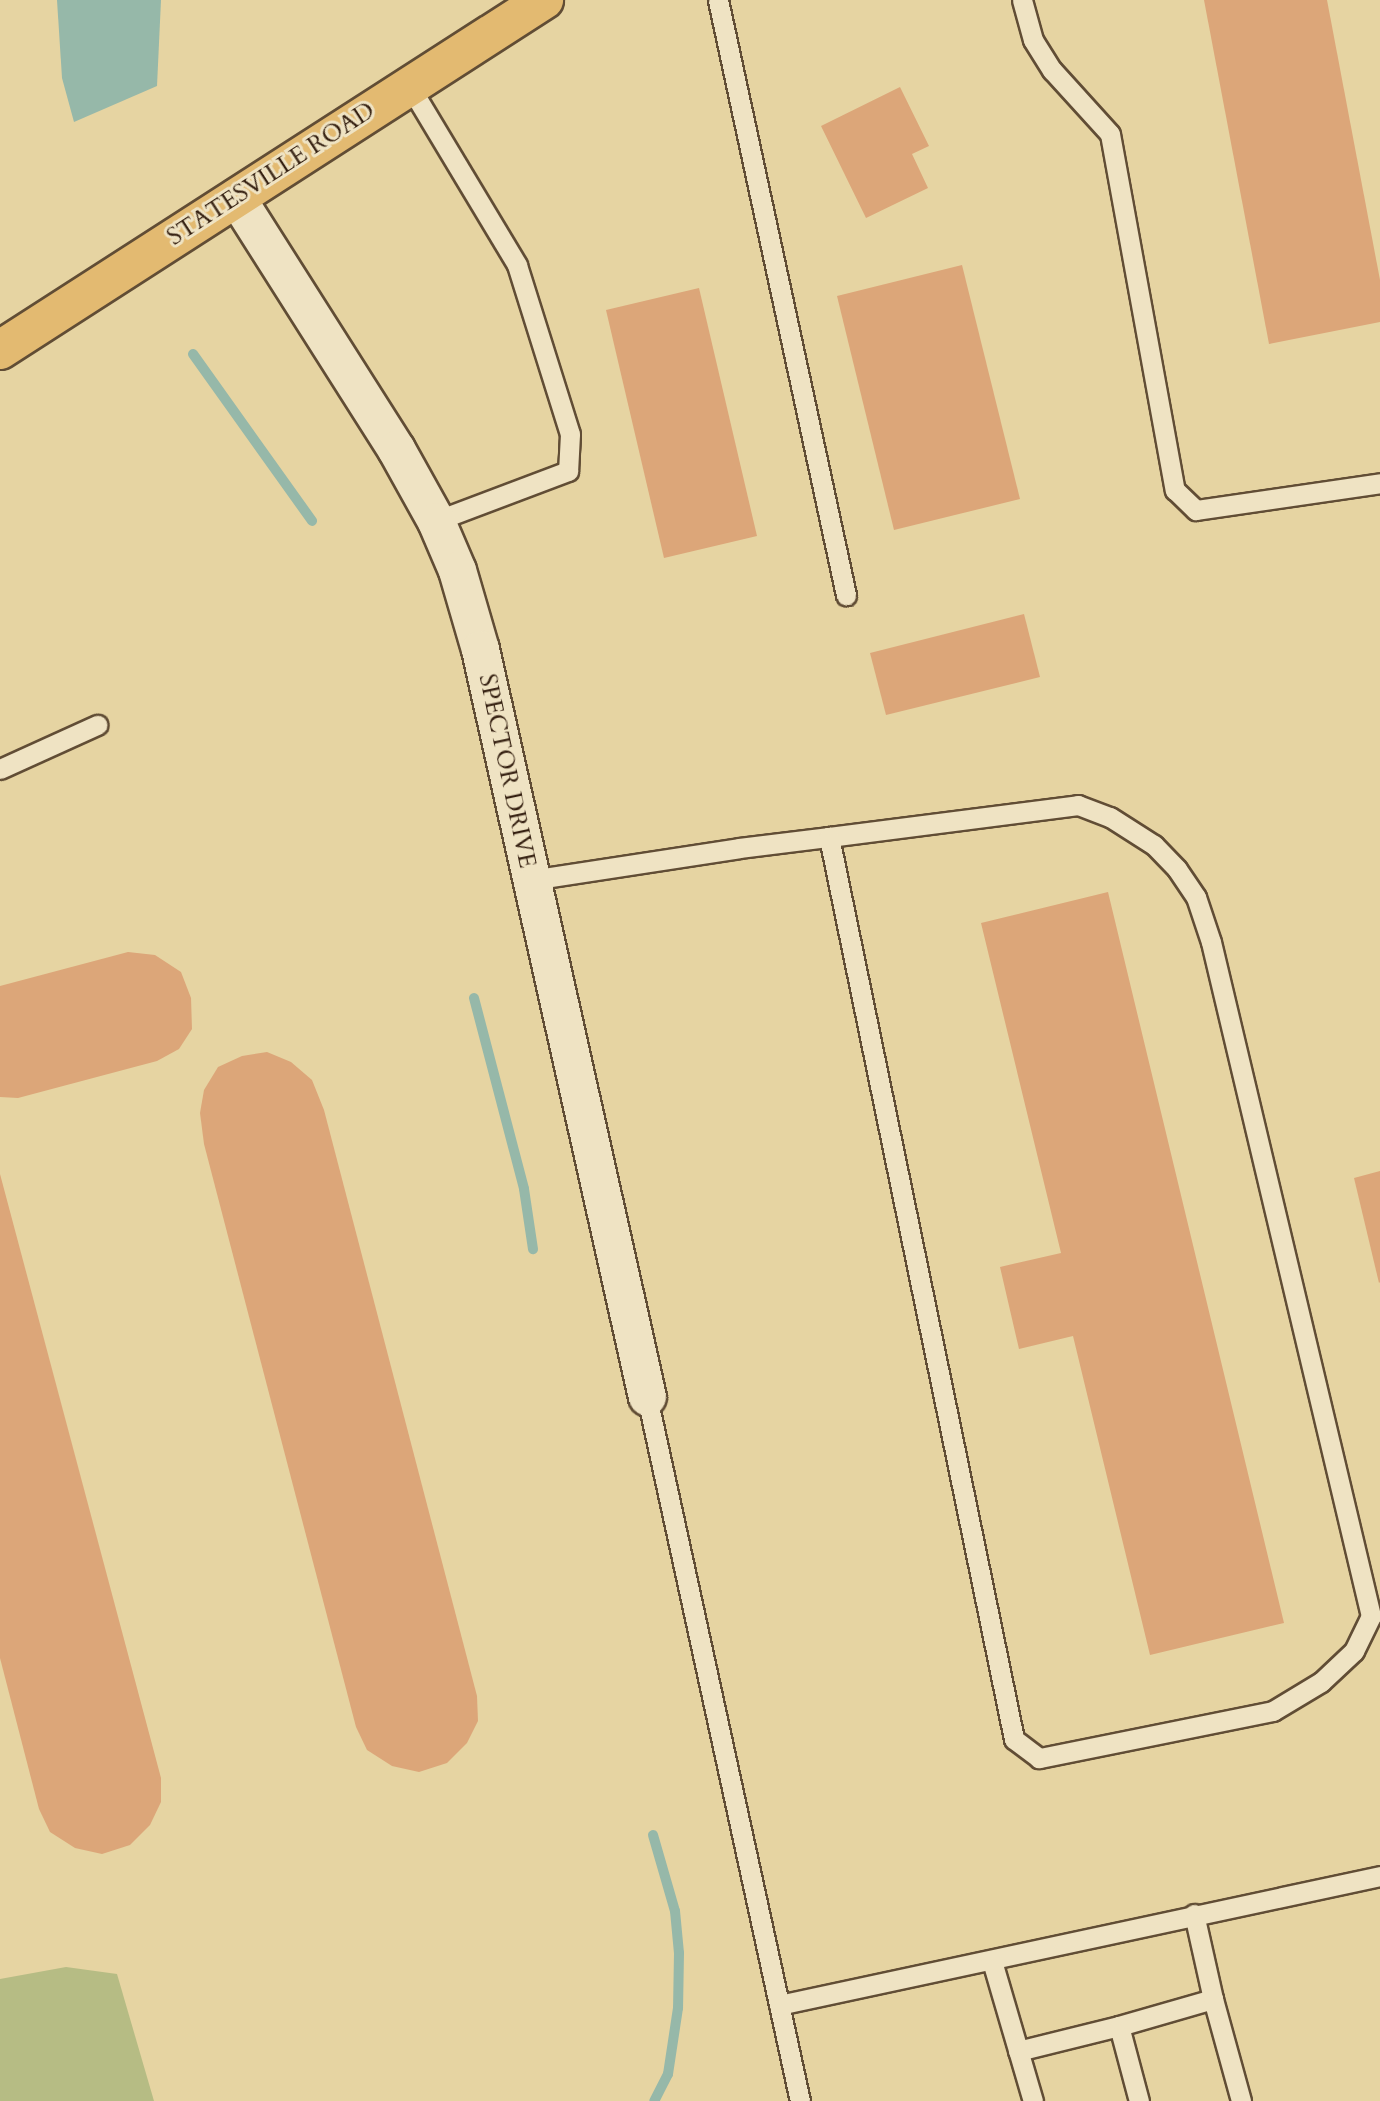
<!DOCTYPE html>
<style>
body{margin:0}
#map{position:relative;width:1380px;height:2101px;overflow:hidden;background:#e6d4a2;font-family:Cardo,serif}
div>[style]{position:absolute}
.green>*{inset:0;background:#b6bc84}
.water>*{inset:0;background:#96b8a9}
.stream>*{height:10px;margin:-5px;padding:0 5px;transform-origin:5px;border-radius:5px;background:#96b8a9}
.building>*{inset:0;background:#dca679}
.roads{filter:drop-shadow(2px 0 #614d35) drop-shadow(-2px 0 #614d35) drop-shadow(0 2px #614d35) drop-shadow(0 -2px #614d35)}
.lane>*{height:19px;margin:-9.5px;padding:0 9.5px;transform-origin:9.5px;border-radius:9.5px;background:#efe3c3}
.street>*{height:37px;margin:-18.5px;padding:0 18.5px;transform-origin:18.5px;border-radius:18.5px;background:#efe3c3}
.primary>*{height:38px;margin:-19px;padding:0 19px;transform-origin:19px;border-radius:19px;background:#e3ba71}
span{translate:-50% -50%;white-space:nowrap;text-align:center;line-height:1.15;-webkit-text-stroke:6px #efe3c3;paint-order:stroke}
.street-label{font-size:24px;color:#352011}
</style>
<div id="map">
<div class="green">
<div style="clip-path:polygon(66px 1967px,117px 1974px,154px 2101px,0 2101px,0 1979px)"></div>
</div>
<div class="water">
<div style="clip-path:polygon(57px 0,161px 0,157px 86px,74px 122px,62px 78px)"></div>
</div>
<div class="stream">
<div style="left:193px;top:354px;width:205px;rotate:54.5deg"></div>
<div style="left:474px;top:998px;width:197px;rotate:75.3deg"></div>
<div style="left:524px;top:1189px;width:61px;rotate:81.5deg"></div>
<div style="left:653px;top:1835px;width:79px;rotate:73.9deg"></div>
<div style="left:675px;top:1911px;width:42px;rotate:84.6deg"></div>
<div style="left:679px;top:1953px;width:55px;rotate:91deg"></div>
<div style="left:678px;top:2008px;width:67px;rotate:98.6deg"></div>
<div style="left:668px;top:2074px;width:30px;rotate:117deg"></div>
</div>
<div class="building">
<div style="clip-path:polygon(1204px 0,1327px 0,1380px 280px,1380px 322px,1269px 344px)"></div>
<div style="clip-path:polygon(900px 87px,929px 146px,912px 154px,928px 188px,866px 218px,821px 126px)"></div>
<div style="clip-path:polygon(962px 265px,1020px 499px,894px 530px,837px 296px)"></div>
<div style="clip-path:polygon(699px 288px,757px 536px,664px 558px,606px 310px)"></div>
<div style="clip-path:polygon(1024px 614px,1040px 677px,886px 715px,870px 653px)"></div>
<div style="clip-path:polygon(1108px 892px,1284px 1623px,1150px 1655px,1073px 1336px,1019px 1349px,1000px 1267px,1061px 1253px,981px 923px)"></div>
<div style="clip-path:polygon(128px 952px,155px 955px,181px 972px,191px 998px,192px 1029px,179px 1049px,157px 1061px,18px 1098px,0 1097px,0 986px)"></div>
<div style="clip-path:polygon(267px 1052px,291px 1062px,312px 1080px,324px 1110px,477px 1696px,478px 1721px,467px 1743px,447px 1763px,419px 1772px,392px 1766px,367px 1750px,356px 1727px,204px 1144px,200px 1113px,204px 1090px,218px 1067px,242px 1056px)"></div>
<div style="clip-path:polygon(1380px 1171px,1380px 1282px,1379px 1283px,1354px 1178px)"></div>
<div style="clip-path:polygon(0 1174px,161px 1778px,161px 1802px,150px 1825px,130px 1845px,102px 1854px,75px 1848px,50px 1832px,39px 1809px,0 1658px)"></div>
</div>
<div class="roads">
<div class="lane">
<div style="left:718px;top:0;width:609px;rotate:77.86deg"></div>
<div style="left:1022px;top:0;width:41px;rotate:74.6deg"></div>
<div style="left:1033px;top:40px;width:36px;rotate:58deg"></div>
<div style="left:1052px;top:70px;width:86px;rotate:47.8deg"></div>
<div style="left:1110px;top:134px;width:362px;rotate:79.7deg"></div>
<div style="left:1175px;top:490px;width:29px;rotate:44deg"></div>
<div style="left:1196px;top:510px;width:186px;rotate:-8.3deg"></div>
<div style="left:409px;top:85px;width:210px;rotate:59deg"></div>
<div style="left:517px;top:265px;width:177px;rotate:72.6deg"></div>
<div style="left:570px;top:434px;width:37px;rotate:93deg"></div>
<div style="left:568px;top:471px;width:141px;rotate:159.3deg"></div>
<div style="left:0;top:769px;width:107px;rotate:-24.4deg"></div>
<div style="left:531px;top:880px;width:210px;rotate:-8.7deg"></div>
<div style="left:739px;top:848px;width:91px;rotate:-7deg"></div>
<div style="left:829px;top:837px;width:251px;rotate:-7.3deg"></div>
<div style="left:1078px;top:805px;width:34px;rotate:21deg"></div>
<div style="left:1110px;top:817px;width:52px;rotate:32.5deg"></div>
<div style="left:1154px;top:845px;width:33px;rotate:46deg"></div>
<div style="left:1177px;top:869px;width:34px;rotate:56deg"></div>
<div style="left:1196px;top:897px;width:47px;rotate:71.6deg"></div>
<div style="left:1211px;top:942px;width:693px;rotate:76.65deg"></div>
<div style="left:1371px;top:1616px;width:39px;rotate:116deg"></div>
<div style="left:1354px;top:1651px;width:45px;rotate:136.8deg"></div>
<div style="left:1321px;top:1682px;width:56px;rotate:148.9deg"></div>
<div style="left:1273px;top:1711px;width:239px;rotate:168.6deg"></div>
<div style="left:1039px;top:1758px;width:31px;rotate:-143deg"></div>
<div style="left:1014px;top:1739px;width:921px;rotate:-101.59deg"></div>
<div style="left:647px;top:1397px;width:720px;rotate:77.74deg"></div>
<div style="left:1194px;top:1914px;width:87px;rotate:77.4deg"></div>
<div style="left:992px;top:1961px;width:146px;rotate:73.7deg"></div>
<div style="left:779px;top:2005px;width:615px;rotate:-12.11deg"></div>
<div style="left:1119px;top:2026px;width:98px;rotate:-16deg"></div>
<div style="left:1213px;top:1999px;width:106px;rotate:74.6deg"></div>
<div style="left:1018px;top:2051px;width:104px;rotate:-13.9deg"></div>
<div style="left:1119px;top:2026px;width:78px;rotate:75.1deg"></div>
</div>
<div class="street">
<div style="left:236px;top:197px;width:299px;rotate:57.6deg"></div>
<div style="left:396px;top:449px;width:82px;rotate:60.9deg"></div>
<div style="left:436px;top:521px;width:53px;rotate:66.8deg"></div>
<div style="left:457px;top:570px;width:82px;rotate:73.8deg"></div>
<div style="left:480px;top:649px;width:766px;rotate:77.41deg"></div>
</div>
<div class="primary">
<div style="left:0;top:350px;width:647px;rotate:-32.76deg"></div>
</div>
</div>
<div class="street-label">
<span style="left:271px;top:174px;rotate:-33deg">STATESVILLE ROAD</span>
<span style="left:507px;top:771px;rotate:78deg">SPECTOR DRIVE</span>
</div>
</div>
